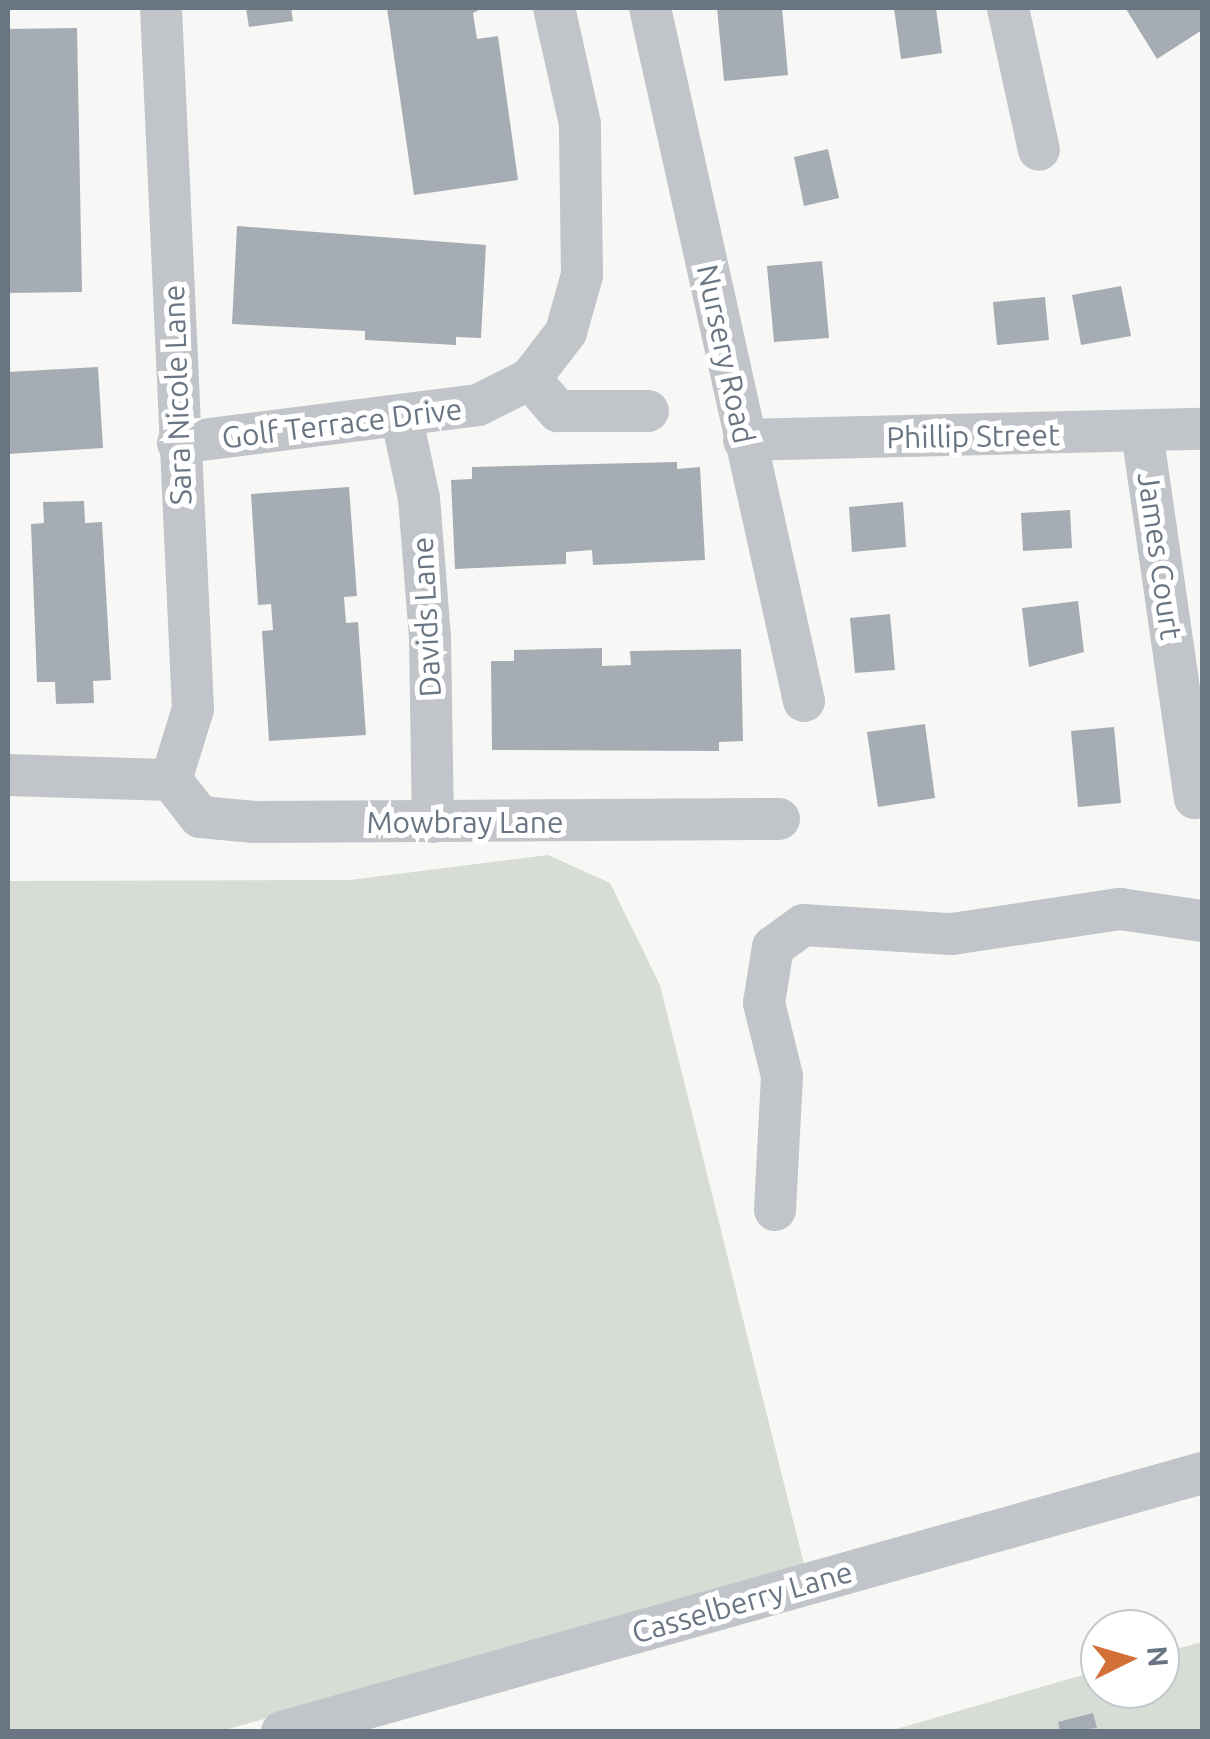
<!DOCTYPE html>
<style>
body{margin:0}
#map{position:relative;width:1210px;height:1739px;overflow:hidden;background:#f7f8f5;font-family:Ubuntu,sans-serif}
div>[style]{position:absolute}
.green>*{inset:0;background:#d7dcd5}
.building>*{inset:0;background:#a6acb3}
.minor>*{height:42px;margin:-21px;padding:0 21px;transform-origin:21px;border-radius:21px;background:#c1c4c8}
span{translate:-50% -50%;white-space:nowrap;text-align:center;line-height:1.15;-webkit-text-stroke:10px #fff;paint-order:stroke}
.street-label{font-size:30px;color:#6a7583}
.frame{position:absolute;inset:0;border:10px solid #6a7583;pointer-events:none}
.north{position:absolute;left:1080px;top:1609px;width:100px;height:100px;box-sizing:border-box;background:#fff;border:2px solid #c3c8cd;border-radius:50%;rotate:85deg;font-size:28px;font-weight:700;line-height:40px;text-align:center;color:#6a7583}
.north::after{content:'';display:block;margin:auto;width:35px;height:45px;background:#d3703a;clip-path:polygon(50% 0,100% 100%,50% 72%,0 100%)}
</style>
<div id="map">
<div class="green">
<div style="clip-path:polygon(548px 855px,610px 883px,660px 985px,805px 1568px,221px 1731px,8px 1731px,8px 881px,350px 880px)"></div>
<div style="clip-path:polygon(1202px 1642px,1202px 1731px,886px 1732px,1100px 1670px,1100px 1689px,1160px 1689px,1160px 1653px)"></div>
</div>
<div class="building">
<div style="clip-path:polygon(246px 8px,291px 8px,293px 21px,249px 27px)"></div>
<div style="clip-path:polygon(387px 8px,483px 8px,473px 13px,477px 39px,498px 36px,518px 180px,414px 195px)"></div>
<div style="clip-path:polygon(717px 8px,782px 8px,788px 75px,724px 81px)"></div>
<div style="clip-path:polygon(894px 8px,936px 8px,942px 53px,901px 59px)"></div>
<div style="clip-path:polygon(1201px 8px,1202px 30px,1157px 59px,1126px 9px)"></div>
<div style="clip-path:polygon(77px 28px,82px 292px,8px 293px,8px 29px)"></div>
<div style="clip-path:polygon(828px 149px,839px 198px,804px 206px,794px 157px)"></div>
<div style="clip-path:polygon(237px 226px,486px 245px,481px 338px,456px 337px,456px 345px,365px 340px,365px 331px,232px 324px)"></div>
<div style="clip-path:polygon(822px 261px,829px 338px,774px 342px,767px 266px)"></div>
<div style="clip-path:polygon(1121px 286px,1131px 336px,1081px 345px,1072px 295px)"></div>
<div style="clip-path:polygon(1045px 297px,1049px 340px,997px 345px,993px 302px)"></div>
<div style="clip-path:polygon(98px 367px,103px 448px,8px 454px,8px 372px)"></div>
<div style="clip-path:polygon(677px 462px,677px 469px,700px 467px,705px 560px,593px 565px,592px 550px,566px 552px,566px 564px,455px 569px,451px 480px,472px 479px,472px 467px)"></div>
<div style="clip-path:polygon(349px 487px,357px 596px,344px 597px,346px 623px,358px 622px,366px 735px,269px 741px,262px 631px,273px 630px,271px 604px,258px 605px,251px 494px)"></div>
<div style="clip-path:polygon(84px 501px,85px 523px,102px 522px,111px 680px,93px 681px,94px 703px,56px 704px,55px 682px,37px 682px,31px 524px,44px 523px,43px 502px)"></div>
<div style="clip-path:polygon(903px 502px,906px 547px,852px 552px,849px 507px)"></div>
<div style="clip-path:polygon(1070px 510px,1072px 548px,1023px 551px,1021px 513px)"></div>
<div style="clip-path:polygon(1078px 601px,1084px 652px,1029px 667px,1022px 608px)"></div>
<div style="clip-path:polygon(890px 614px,895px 670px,855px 673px,850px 618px)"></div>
<div style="clip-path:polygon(602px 648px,602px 666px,631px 665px,630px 651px,741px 649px,743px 741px,719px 742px,719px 751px,492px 750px,491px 661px,514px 661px,514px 650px)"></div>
<div style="clip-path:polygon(925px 724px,935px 798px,878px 807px,867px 732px)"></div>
<div style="clip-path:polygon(1114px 727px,1121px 803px,1078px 807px,1071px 731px)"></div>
<div style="clip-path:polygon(1093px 1713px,1097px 1728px,1060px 1732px,1058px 1722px)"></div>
</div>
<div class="minor">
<div style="left:161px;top:8px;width:702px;rotate:87.39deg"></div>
<div style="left:193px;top:709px;width:74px;rotate:107.2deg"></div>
<div style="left:650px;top:8px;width:710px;rotate:77.47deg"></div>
<div style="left:1008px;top:8px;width:145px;rotate:77.7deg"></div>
<div style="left:530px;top:379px;width:43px;rotate:48.8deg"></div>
<div style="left:558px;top:411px;width:90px"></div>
<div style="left:401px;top:415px;width:85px;rotate:77.8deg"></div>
<div style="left:419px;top:498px;width:139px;rotate:85.5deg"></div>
<div style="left:430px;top:637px;width:185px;rotate:89.1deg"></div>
<div style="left:1142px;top:432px;width:370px;rotate:81.8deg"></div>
<div style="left:744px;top:440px;width:458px;rotate:-1.4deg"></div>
<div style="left:178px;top:443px;width:302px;rotate:-7.2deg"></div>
<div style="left:478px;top:405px;width:58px;rotate:-26.6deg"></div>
<div style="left:530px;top:379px;width:59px;rotate:-52.5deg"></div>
<div style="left:566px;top:332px;width:59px;rotate:-74.3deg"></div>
<div style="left:582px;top:275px;width:151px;rotate:-90.8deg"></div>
<div style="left:580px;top:124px;width:119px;rotate:-102.6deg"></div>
<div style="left:8px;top:775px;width:163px;rotate:1.8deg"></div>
<div style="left:171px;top:780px;width:47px;rotate:51.9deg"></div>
<div style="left:200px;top:817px;width:55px;rotate:5.2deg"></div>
<div style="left:255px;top:822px;width:524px;rotate:-0.33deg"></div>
<div style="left:775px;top:1210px;width:134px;rotate:-87deg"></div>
<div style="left:782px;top:1076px;width:75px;rotate:-103.9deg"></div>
<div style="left:764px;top:1003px;width:57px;rotate:-80.9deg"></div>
<div style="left:773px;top:947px;width:37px;rotate:-36deg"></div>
<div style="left:803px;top:925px;width:149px;rotate:3.5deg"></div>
<div style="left:952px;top:934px;width:170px;rotate:-8.5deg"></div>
<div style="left:1120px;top:909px;width:83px;rotate:8.3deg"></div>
<div style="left:282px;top:1732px;width:956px;rotate:-15.72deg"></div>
</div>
<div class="street-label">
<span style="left:726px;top:354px;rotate:78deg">Nursery Road</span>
<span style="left:177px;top:395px;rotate:-92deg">Sara Nicole Lane</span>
<span style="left:342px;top:423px;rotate:-7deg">Golf Terrace Drive</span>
<span style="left:973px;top:436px;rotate:-1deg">Phillip Street</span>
<span style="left:1160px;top:556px;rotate:82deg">James Court</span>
<span style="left:426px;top:617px;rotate:-93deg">Davids Lane</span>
<span style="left:465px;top:822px">Mowbray Lane</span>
<span style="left:742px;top:1602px;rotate:-16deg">Casselberry Lane</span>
</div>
<div class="frame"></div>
<div class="north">N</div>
</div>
